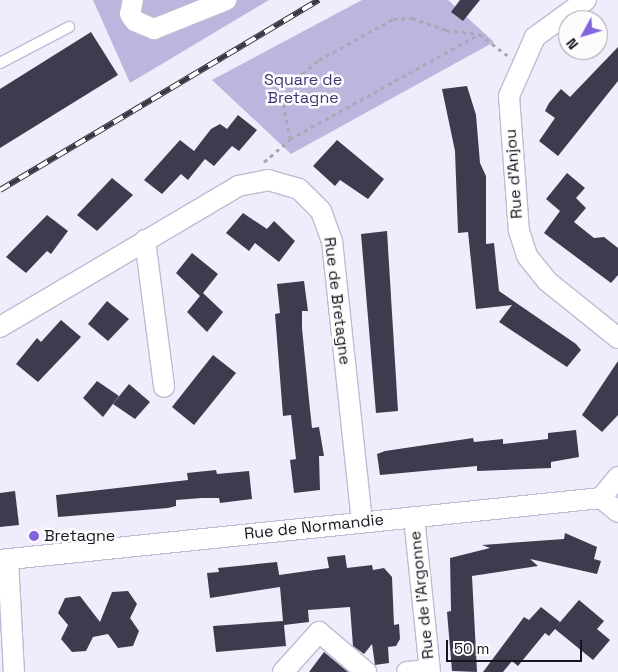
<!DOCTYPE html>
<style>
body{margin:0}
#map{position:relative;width:618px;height:672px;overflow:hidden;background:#efedfc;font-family:"Space Grotesk",sans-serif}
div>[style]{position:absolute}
.green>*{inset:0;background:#bcb6df}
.building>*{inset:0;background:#3e3b4e}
.path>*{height:3px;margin-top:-1.5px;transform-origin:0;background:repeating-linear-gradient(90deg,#aaa8b5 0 4px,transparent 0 8px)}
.roads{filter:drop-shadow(1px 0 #bebbd3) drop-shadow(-1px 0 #bebbd3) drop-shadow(0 1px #bebbd3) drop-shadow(0 -1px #bebbd3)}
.lane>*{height:10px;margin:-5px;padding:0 5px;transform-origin:5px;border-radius:5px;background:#fff}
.street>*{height:20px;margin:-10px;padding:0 10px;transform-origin:10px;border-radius:10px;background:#fff}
.rail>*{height:5.5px;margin-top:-2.75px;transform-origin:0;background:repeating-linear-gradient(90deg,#fcfcfc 0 11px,#393842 0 22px);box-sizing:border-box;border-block:1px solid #393842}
.dots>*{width:14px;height:14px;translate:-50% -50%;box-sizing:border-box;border:2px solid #fcfcfc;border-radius:50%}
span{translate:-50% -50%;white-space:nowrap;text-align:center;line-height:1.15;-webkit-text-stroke:5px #fcfcfc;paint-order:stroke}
.park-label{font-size:16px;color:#433276}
.street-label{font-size:16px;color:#17161f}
.poi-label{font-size:16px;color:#17161f}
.left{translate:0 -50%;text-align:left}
.north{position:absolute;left:558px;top:10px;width:50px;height:50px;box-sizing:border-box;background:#fcfcfc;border:1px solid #a0a0a4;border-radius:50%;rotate:231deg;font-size:14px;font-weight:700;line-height:20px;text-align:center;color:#17161f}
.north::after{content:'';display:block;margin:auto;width:18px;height:22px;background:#8364df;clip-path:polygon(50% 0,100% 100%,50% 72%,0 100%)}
.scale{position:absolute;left:446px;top:640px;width:136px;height:22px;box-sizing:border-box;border:2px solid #17161f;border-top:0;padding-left:6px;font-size:15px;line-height:18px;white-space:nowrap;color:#17161f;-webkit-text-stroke:4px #fcfcfc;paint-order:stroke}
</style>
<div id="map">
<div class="green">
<div style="clip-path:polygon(93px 0,269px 0,130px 83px)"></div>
<div style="clip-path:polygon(362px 0,448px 0,494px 42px,291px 154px,212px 80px)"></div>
</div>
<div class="building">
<div style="clip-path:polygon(460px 0,480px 0,463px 21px,451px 12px)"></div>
<div style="clip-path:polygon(91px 32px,118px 75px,0 148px,0 89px)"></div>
<div style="clip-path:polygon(618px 47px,618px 81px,558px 156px,539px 141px,555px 118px,545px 111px,549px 103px,561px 89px,570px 97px)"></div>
<div style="clip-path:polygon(467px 86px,476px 115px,480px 163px,486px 176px,486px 244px,494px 243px,499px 291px,576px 344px,581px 350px,567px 367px,499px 322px,512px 305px,476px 309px,468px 232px,458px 233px,455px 151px,442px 89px)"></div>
<div style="clip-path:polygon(238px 115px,257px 130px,239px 151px,232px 146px,214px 166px,205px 159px,188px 180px,181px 174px,162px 194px,144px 180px,180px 140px,194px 151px,211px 129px,220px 124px,227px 129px)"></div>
<div style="clip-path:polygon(337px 140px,384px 179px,368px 199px,340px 180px,335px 186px,313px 166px)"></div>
<div style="clip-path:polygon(567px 173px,585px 188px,576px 198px,586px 208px,574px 222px,594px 238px,604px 237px,618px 248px,618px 275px,611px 283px,544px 233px,560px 211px,546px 199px)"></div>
<div style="clip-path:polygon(112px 178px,133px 195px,97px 231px,77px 215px)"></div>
<div style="clip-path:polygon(243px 213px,267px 229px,274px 221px,295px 241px,279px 262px,255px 243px,249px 251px,226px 233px)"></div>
<div style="clip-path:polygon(47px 215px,68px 231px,51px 254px,47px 251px,26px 273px,6px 257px)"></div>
<div style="clip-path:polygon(387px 231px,398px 411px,376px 413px,361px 234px)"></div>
<div style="clip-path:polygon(192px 253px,218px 274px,203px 293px,223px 312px,207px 332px,187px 312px,200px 296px,176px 273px)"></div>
<div style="clip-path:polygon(304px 281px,308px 311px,302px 311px,302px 328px,309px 400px,312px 428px,319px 427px,324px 456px,319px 456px,320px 490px,294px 493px,290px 460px,296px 459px,291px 415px,283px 416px,275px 314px,280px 313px,277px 284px)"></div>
<div style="clip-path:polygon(107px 301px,129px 319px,108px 341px,88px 324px)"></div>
<div style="clip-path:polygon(61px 320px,81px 337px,38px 382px,16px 364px,37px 338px,41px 342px)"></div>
<div style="clip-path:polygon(213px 355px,236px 373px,194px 425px,172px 407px)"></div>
<div style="clip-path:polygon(618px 361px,618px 415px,602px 432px,582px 415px)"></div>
<div style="clip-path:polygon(97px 381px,119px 396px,103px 417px,83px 398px)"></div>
<div style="clip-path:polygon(129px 384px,150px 402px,135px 419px,113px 404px)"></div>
<div style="clip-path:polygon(576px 430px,579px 457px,551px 462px,551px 468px,477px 471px,477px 466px,380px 475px,377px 454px,385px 451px,473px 438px,474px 442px,503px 439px,503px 444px,548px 439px,548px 433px)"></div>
<div style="clip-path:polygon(216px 470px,217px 474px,249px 471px,252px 499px,220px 503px,219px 498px,202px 498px,176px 500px,176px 506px,168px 508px,58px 517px,56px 495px,188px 480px,187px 473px)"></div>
<div style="clip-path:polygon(15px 491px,19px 525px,0 527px,0 493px)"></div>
<div style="clip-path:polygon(565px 533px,597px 547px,594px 559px,601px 561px,597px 574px,530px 559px,538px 566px,472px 576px,477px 672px,452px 671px,447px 612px,451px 611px,450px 558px,490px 548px,482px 545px,564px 539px)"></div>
<div style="clip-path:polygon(345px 555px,347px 568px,372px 565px,373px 570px,384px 568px,392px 577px,394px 625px,399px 624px,400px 639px,396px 646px,388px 647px,389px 663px,375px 665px,372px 644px,364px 654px,353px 646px,350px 607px,308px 610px,309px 622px,284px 625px,286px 646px,216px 652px,213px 626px,283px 621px,280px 587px,210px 598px,207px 573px,219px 572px,218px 568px,277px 562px,280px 580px,279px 575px,329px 568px,327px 557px)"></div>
<div style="clip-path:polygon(128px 591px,137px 604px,130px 618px,139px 631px,133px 646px,118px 648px,108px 634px,93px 637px,86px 651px,72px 652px,61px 639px,68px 625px,58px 613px,65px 598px,80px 596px,100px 622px,112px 592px)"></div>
<div style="clip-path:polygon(579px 600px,604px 621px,597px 629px,610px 640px,593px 660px,555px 629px,549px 636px,545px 633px,518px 666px,512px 661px,503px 672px,483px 672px,524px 617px,529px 620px,541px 607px,560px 622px,555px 628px)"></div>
<div style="clip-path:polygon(324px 652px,348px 672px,309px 672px)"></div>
</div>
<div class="path">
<div style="left:290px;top:139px;width:37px;rotate:-101deg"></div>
<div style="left:283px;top:103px;width:20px;rotate:-70deg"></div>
<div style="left:290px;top:84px;width:38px;rotate:-40deg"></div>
<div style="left:319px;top:60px;width:85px;rotate:-29deg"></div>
<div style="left:393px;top:19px;width:19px;rotate:-3deg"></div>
<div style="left:412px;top:18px;width:36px;rotate:19deg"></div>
<div style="left:446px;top:30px;width:33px;rotate:7deg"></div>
<div style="left:479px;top:34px;width:36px;rotate:37deg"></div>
<div style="left:264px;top:162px;width:35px;rotate:-41deg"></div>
<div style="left:290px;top:139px;width:215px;rotate:-29deg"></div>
</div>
<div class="roads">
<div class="lane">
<div style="left:0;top:63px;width:78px;rotate:-27.6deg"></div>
</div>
<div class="street">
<div style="left:133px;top:0;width:14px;rotate:102deg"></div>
<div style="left:130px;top:14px;width:9px;rotate:54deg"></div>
<div style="left:135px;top:21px;width:21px;rotate:23deg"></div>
<div style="left:154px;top:29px;width:78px;rotate:-21.9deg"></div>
<div style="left:586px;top:0;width:63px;rotate:144deg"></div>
<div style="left:535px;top:37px;width:64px;rotate:113.8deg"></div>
<div style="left:509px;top:96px;width:135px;rotate:85.8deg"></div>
<div style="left:519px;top:231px;width:26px;rotate:72deg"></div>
<div style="left:527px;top:256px;width:32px;rotate:51deg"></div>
<div style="left:547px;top:281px;width:91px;rotate:38.8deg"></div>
<div style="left:145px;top:240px;width:148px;rotate:82.6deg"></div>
<div style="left:0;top:327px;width:277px;rotate:-30.6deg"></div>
<div style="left:238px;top:186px;width:31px;rotate:-11deg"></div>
<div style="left:268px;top:180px;width:32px;rotate:16deg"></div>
<div style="left:299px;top:189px;width:31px;rotate:45deg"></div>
<div style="left:321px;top:211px;width:32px;rotate:70deg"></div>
<div style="left:332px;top:241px;width:282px;rotate:83.9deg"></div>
<div style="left:601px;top:498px;width:22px;rotate:39deg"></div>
<div style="left:414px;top:517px;width:156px;rotate:84.1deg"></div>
<div style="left:8px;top:559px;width:113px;rotate:87deg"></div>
<div style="left:0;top:560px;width:604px;rotate:-5.89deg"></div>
<div style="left:601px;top:498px;width:27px;rotate:-51deg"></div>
<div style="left:283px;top:672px;width:54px;rotate:-48deg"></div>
<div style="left:319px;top:632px;width:62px;rotate:40.4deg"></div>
<div style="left:407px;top:672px;width:22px;rotate:-5deg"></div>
</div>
</div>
<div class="rail">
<div style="left:0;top:190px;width:371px;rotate:-30.8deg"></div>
</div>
<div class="dots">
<div style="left:34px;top:536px;background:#8364df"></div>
</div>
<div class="park-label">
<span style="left:303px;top:89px">Square de<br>Bretagne</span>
</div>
<div class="street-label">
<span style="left:514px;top:174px;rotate:-94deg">Rue d'Anjou</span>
<span style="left:337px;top:301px;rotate:83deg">Rue de Bretagne</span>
<span style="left:314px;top:527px;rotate:-6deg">Rue de Normandie</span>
<span style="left:422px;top:595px;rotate:-96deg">Rue de l'Argonne</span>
</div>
<div class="poi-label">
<span class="left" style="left:44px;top:536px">Bretagne</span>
</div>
<div class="north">N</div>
<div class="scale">50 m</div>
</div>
